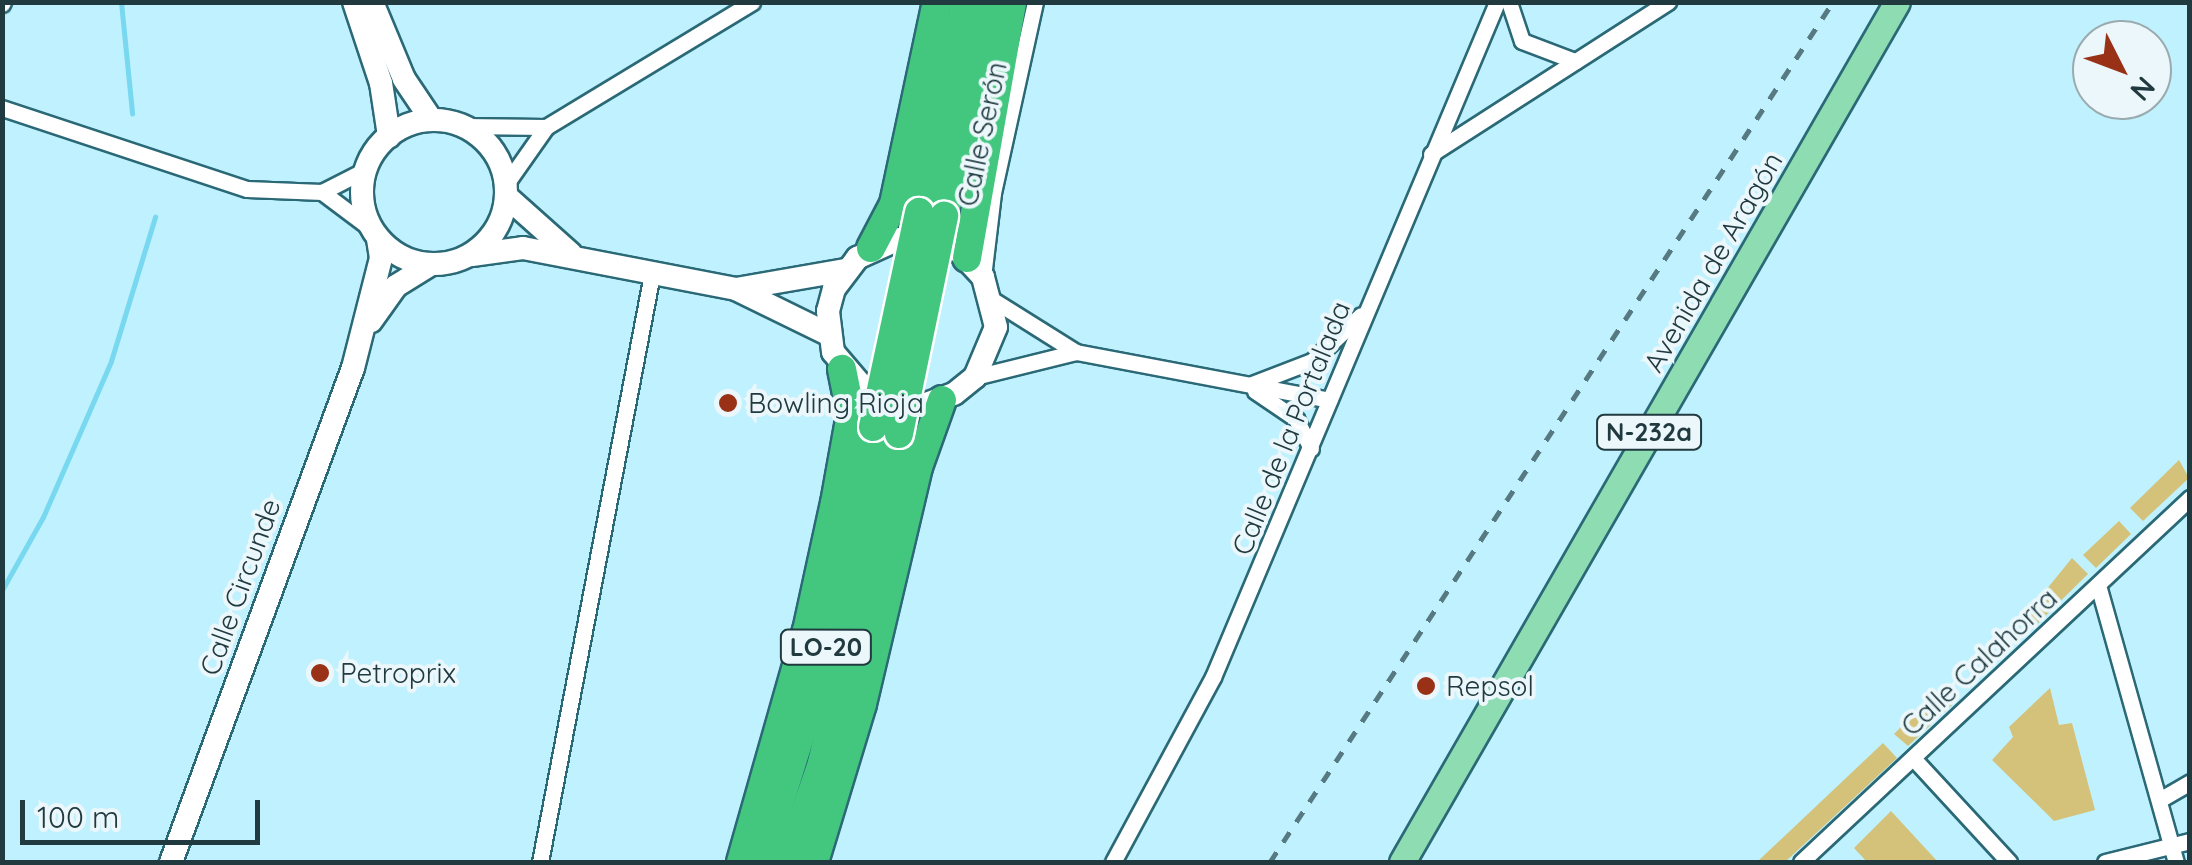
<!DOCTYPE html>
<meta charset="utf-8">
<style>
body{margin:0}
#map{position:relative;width:2192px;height:865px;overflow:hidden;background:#c0f1fe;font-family:Quicksand,sans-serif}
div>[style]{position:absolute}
.green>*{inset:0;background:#d4c27a}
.stream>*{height:5px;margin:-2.5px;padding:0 2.5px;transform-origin:2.5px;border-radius:2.5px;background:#77d8ef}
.roads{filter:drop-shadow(2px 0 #2b6977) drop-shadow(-2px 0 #2b6977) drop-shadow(0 2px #2b6977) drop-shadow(0 -2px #2b6977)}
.minor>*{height:15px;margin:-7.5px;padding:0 7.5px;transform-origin:7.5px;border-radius:7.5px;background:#fff}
.secondary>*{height:22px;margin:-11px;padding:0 11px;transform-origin:11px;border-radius:11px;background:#fff}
.secondary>.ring{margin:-11px;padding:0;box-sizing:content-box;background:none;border:22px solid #fff;border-radius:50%}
.primary>*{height:25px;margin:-12.5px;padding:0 12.5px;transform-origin:12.5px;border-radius:12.5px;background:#8eddb2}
.motorway>*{height:28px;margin:-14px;padding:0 14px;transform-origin:14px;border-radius:14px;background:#43c77e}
.rail>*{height:5px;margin-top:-2.5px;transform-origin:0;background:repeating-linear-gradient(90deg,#577981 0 12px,transparent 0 24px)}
.bridges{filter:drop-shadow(2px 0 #fff) drop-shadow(-2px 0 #fff) drop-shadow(0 2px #fff) drop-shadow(0 -2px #fff)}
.motorway-bridge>*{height:28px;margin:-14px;padding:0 14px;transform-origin:14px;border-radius:14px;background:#43c77e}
.dots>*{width:28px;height:28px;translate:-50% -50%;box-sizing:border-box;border:5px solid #ebf7fa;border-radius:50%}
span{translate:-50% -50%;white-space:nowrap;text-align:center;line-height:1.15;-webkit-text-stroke:8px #ebf7fa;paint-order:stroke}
.shield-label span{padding:2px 8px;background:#ebf7fa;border:2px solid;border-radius:8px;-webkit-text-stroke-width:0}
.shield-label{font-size:25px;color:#203a40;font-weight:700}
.street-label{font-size:28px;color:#203a40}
.poi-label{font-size:28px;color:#203a40}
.left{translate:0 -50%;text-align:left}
.frame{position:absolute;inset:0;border:5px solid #203a40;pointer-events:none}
.north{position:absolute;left:2072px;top:20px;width:100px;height:100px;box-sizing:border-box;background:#ebf7fa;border:2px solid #9aabb0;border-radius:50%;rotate:132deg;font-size:28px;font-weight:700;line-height:40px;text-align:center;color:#203a40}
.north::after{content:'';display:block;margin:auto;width:35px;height:45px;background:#993116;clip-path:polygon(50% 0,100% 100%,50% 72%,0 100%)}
.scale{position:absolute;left:20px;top:800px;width:240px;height:45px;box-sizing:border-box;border:5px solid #203a40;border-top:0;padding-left:12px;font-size:30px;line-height:35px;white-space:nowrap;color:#203a40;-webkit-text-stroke:8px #ebf7fa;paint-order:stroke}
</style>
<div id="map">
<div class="green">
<div style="clip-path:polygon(2179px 460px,2189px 478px,2143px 521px,2130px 508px)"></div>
<div style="clip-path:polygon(2119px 521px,2131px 534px,2096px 568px,2083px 555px)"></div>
<div style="clip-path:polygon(2072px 558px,2088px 574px,2035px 626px,2025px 616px)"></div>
<div style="clip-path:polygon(2050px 688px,2059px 725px,2072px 723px,2095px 810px,2054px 821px,1992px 760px,2013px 737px,2009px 727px)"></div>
<div style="clip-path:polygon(1938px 690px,1952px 705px,1908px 746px,1894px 734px)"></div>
<div style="clip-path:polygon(1883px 743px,1897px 758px,1785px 862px,1757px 862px)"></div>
<div style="clip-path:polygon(1891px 811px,1938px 862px,1867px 862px,1854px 848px)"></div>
</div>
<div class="stream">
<div style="left:121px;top:2px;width:112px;rotate:84.3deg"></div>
<div style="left:2px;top:590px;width:84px;rotate:-60.7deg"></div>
<div style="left:43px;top:517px;width:170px;rotate:-66.4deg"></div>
<div style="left:111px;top:361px;width:151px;rotate:-73deg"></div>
</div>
<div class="roads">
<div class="minor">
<div style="left:1509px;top:2px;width:41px;rotate:71.6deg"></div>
<div style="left:1522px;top:41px;width:57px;rotate:20.7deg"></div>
<div style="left:2px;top:4px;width:2px;rotate:-63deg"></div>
<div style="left:2px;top:108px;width:258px;rotate:18.3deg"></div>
<div style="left:247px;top:189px;width:75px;rotate:2.3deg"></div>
<div style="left:322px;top:192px;width:48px;rotate:-27.1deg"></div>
<div style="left:463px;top:126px;width:83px;rotate:0.7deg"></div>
<div style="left:1431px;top:154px;width:282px;rotate:-32.7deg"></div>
<div style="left:506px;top:184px;width:70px;rotate:-54.9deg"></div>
<div style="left:546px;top:127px;width:241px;rotate:-31.2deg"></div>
<div style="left:322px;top:192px;width:60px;rotate:36.9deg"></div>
<div style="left:983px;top:277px;width:85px;rotate:-83.2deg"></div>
<div style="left:993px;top:193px;width:196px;rotate:-77.6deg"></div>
<div style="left:993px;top:300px;width:98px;rotate:32.1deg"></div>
<div style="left:1076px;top:352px;width:258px;rotate:10.7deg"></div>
<div style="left:975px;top:377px;width:104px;rotate:-13.9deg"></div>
<div style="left:1252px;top:384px;width:64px;rotate:-21deg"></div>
<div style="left:1312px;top:361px;width:67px;rotate:-43.2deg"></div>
<div style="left:1255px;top:391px;width:50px;rotate:34.3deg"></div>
<div style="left:1296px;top:419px;width:33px;rotate:63deg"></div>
<div style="left:2098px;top:585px;width:288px;rotate:74.3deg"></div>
<div style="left:1913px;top:758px;width:142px;rotate:47.3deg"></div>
<div style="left:2161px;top:799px;width:34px;rotate:-30deg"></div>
<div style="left:540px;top:862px;width:599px;rotate:-79.22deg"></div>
<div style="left:1113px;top:862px;width:210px;rotate:-61.6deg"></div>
<div style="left:1213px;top:677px;width:732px;rotate:-67.18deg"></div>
<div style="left:1801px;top:862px;width:533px;rotate:-43.1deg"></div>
<div style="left:2105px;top:862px;width:88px;rotate:-13.9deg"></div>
</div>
<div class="secondary">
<div style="left:354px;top:2px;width:85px;rotate:71.6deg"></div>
<div style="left:381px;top:83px;width:54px;rotate:81.4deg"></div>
<div style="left:372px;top:2px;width:83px;rotate:67.4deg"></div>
<div style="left:404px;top:79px;width:48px;rotate:56deg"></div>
<div class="ring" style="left:362px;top:120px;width:122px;height:122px"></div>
<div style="left:506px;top:196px;width:86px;rotate:41.7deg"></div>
<div style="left:472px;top:255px;width:51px;rotate:-7.8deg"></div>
<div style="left:523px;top:248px;width:217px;rotate:10.9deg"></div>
<div style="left:736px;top:289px;width:102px;rotate:26.1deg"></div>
<div style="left:736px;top:289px;width:112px;rotate:-9.8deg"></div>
<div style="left:371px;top:321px;width:43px;rotate:-54.5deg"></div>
<div style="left:396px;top:286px;width:40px;rotate:-32deg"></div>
<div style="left:867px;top:392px;width:52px;rotate:-130.4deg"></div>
<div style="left:833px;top:352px;width:41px;rotate:-97deg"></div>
<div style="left:828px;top:311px;width:23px;rotate:-75deg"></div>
<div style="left:834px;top:289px;width:39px;rotate:-53deg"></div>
<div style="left:857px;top:258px;width:46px;rotate:-24.3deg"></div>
<div style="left:923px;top:405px;width:33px;rotate:-20deg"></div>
<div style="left:954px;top:394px;width:27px;rotate:-39deg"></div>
<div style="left:975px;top:377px;width:54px;rotate:-67.2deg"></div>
<div style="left:996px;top:327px;width:52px;rotate:-104.6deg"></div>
<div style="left:983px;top:277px;width:40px;rotate:-133deg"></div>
<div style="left:171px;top:862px;width:526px;rotate:-69.78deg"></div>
<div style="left:353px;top:368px;width:114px;rotate:-75.7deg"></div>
<div style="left:381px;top:258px;width:20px;rotate:-99deg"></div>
</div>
<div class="primary">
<div style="left:1402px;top:862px;width:992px;rotate:-60.08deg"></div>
</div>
<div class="motorway">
<div style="left:919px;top:212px;width:215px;rotate:-77.6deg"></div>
<div style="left:944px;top:216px;width:219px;rotate:-77.6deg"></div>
<div style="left:871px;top:248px;width:50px;rotate:-62.4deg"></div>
<div style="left:894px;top:204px;width:207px;rotate:-78deg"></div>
<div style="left:967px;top:258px;width:260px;rotate:-80deg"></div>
<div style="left:741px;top:862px;width:240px;rotate:-74.1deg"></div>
<div style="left:807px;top:631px;width:131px;rotate:-77.7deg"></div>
<div style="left:835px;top:503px;width:90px;rotate:-79.8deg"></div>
<div style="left:851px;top:414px;width:46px;rotate:-101.3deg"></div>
<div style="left:761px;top:862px;width:203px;rotate:-72.8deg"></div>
<div style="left:821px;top:668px;width:247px;rotate:-77.8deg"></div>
<div style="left:788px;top:862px;width:105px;rotate:-71deg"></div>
<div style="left:822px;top:763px;width:338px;rotate:-76.8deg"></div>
<div style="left:814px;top:862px;width:165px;rotate:-73.1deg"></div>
<div style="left:862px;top:704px;width:244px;rotate:-76.7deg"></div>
<div style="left:918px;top:467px;width:71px;rotate:-70.3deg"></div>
</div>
</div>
<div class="rail">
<div style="left:1270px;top:862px;width:1028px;rotate:-56.79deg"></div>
</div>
<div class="bridges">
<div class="motorway-bridge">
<div style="left:873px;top:427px;width:220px;rotate:-77.9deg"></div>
<div style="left:899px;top:434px;width:223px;rotate:-78.3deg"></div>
</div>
</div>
<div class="dots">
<div style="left:728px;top:403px;background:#993116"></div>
<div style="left:320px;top:673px;background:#993116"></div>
<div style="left:1426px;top:686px;background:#993116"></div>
</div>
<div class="shield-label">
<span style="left:1649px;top:432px">N-232a</span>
<span style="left:826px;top:647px">LO-20</span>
</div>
<div class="street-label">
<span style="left:982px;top:134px;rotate:-78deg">Calle Serón</span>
<span style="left:1713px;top:262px;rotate:-60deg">Avenida de Aragón</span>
<span style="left:1291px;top:428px;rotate:-68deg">Calle de la Portalada</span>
<span style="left:240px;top:587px;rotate:-70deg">Calle Circunde</span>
<span style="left:1979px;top:662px;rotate:-43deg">Calle Calahorra</span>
</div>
<div class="poi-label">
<span class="left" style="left:748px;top:403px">Bowling Rioja</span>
<span class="left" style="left:340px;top:673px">Petroprix</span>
<span class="left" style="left:1446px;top:686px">Repsol</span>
</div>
<div class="frame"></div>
<div class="north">N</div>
<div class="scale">100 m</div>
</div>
